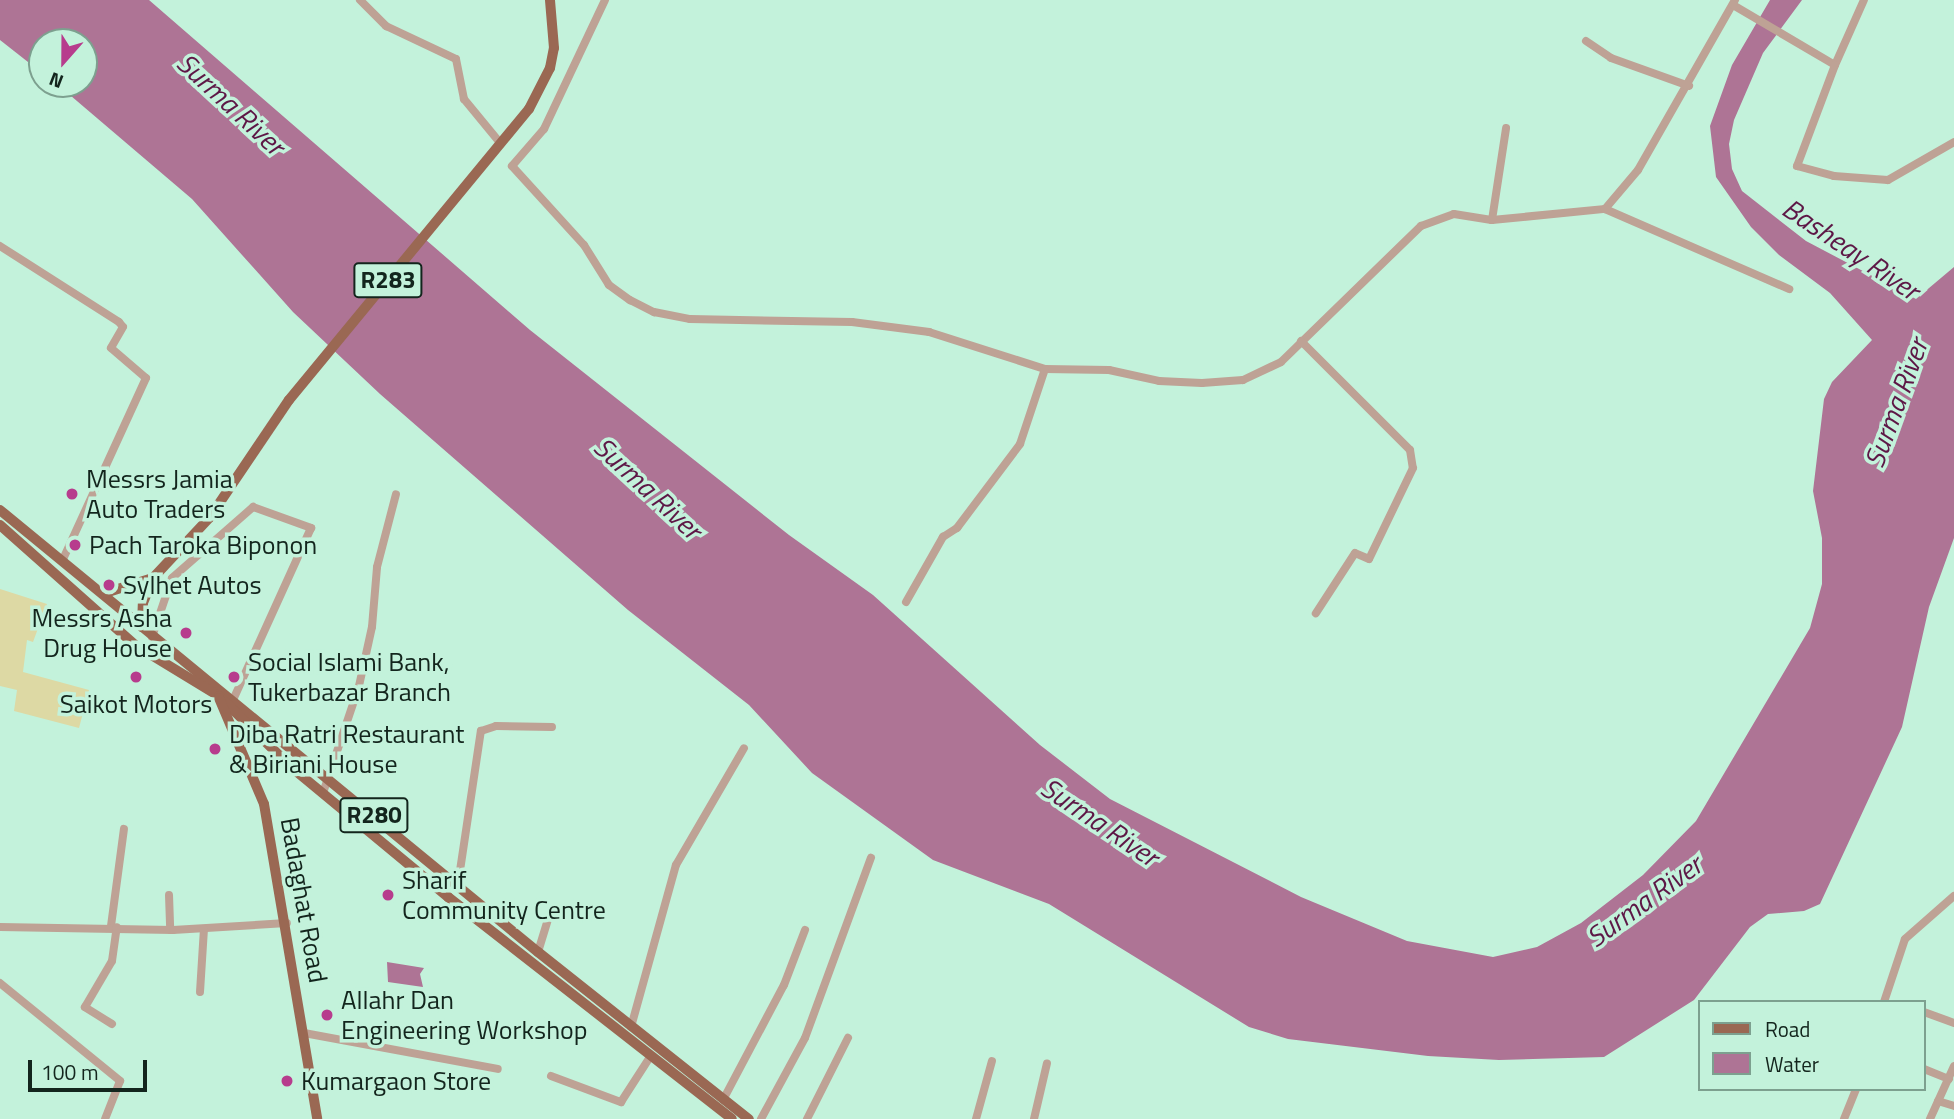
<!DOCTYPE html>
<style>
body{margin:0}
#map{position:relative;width:1954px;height:1119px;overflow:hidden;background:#c3f2db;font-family:"Titillium Web",sans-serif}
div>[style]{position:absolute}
.green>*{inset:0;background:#ddd9a4}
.water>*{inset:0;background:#ae7495}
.minor>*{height:8px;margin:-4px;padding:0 4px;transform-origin:4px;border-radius:4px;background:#bea295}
.major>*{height:10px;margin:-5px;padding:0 5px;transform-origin:5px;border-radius:5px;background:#9a6853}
.dots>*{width:19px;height:19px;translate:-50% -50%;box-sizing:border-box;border:4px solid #c3f2db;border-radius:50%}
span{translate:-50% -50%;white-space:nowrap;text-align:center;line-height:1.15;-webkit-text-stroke:7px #c3f2db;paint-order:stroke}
.shield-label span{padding:2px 5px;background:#c3f2db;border:2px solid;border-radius:5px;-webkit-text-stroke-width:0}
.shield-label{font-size:24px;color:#13251d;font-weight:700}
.poi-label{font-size:26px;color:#13251d}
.left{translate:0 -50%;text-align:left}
.right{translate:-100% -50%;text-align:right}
.street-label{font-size:26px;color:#13251d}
.water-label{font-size:28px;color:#5d1746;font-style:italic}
.legend{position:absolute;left:1698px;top:1000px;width:228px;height:91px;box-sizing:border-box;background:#c3f2db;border:2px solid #7da08f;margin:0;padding:9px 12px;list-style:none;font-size:21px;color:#13251d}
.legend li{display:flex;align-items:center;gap:14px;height:35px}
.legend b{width:35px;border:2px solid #7da08f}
.north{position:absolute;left:28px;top:28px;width:70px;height:70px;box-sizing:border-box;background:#c3f2db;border:2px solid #7da08f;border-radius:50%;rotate:201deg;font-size:19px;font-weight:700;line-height:28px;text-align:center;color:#13251d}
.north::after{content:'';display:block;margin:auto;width:24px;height:32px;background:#b73c8d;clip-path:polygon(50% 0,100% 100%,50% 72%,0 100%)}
.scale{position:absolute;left:28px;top:1060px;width:119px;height:32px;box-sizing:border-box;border:4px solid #13251d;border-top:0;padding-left:9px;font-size:21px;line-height:24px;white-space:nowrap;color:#13251d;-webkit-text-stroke:5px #c3f2db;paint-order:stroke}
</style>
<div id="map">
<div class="green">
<div style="clip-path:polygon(0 589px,47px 604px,33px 642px,27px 640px,23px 672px,89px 690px,79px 728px,14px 711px,17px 690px,0 686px)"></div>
</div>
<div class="water">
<div style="clip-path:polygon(0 0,149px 0,530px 330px,789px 535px,873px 595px,1040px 745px,1110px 799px,1301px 897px,1407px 941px,1493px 957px,1537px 947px,1581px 923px,1643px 875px,1696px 821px,1810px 628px,1822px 584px,1822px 538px,1813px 491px,1824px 399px,1832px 382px,1872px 340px,1830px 293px,1779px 255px,1751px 227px,1716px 177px,1710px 126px,1732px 65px,1770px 0,1802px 0,1763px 53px,1734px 120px,1729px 144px,1732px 169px,1742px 191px,1806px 241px,1916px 299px,1954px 267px,1954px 538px,1929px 607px,1902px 727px,1820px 904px,1804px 911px,1768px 914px,1750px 927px,1694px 1000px,1604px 1057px,1499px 1060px,1428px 1056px,1288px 1039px,1249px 1027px,1049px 904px,933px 860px,812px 773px,749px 705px,628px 610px,380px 394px,293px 312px,192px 199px,57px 84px,84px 84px,84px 42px,42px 42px,42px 73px,0 40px)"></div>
<div style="clip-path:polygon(387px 962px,424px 968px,420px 974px,423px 987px,388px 982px)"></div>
</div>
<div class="minor">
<div style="left:360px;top:0;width:37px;rotate:45deg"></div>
<div style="left:386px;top:26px;width:77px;rotate:25.2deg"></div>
<div style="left:456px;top:59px;width:41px;rotate:78.7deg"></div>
<div style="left:464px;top:99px;width:58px;rotate:50.6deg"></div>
<div style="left:605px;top:0;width:143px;rotate:115.3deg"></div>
<div style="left:544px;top:129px;width:49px;rotate:130.9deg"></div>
<div style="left:512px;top:166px;width:107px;rotate:47.7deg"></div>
<div style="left:584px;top:245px;width:47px;rotate:58deg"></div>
<div style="left:609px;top:285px;width:26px;rotate:36deg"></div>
<div style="left:630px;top:300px;width:27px;rotate:27deg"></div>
<div style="left:654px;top:312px;width:37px;rotate:11deg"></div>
<div style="left:690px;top:319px;width:162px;rotate:1.1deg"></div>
<div style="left:852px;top:322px;width:78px;rotate:7.4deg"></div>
<div style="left:929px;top:332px;width:122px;rotate:17.7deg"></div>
<div style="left:1045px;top:369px;width:64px;rotate:0.9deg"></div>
<div style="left:1109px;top:370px;width:51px;rotate:12.4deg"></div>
<div style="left:1159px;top:381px;width:43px;rotate:2.7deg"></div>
<div style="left:1202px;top:383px;width:41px;rotate:-4.2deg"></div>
<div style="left:1243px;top:380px;width:42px;rotate:-25.3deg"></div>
<div style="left:1281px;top:362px;width:195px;rotate:-44.2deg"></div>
<div style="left:1421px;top:226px;width:35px;rotate:-20deg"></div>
<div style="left:1454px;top:214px;width:38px;rotate:9deg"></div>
<div style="left:1492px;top:220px;width:114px;rotate:-5.6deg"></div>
<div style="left:1605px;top:209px;width:51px;rotate:-49.8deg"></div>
<div style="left:1638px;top:170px;width:196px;rotate:-60.3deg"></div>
<div style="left:1733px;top:5px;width:118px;rotate:30.5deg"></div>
<div style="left:1835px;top:65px;width:71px;rotate:-66deg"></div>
<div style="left:1586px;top:41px;width:30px;rotate:34deg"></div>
<div style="left:1611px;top:58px;width:83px;rotate:19.7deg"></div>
<div style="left:1835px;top:65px;width:108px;rotate:110.6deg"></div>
<div style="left:1797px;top:166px;width:38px;rotate:15deg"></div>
<div style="left:1834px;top:176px;width:54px;rotate:4.2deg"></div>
<div style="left:1888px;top:180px;width:76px;rotate:-29.9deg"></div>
<div style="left:1605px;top:209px;width:201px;rotate:23.5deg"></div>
<div style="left:1492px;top:220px;width:93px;rotate:-81.3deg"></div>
<div style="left:0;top:246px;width:141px;rotate:32.6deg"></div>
<div style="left:119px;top:322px;width:6px;rotate:51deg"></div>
<div style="left:123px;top:327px;width:24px;rotate:120deg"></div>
<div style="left:111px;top:348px;width:46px;rotate:40.6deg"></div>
<div style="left:146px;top:378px;width:199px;rotate:114.6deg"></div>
<div style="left:1301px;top:341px;width:154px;rotate:45deg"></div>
<div style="left:1410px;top:450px;width:18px;rotate:81deg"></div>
<div style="left:1413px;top:468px;width:101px;rotate:115.8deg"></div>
<div style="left:1369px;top:559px;width:15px;rotate:-157deg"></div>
<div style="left:1355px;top:553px;width:72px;rotate:123deg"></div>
<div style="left:906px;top:602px;width:75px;rotate:-60.4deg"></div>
<div style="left:943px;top:537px;width:17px;rotate:-33deg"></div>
<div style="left:957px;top:528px;width:105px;rotate:-53.1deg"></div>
<div style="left:1020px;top:444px;width:79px;rotate:-71.6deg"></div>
<div style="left:152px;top:637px;width:62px;rotate:-71.3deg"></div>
<div style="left:172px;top:578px;width:108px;rotate:-41.2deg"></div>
<div style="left:253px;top:507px;width:62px;rotate:19.9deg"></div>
<div style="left:311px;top:528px;width:189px;rotate:114.4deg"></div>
<div style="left:323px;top:793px;width:113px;rotate:-71.4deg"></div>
<div style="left:359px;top:686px;width:60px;rotate:-77.6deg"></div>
<div style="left:372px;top:627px;width:60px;rotate:-85.2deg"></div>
<div style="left:377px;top:567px;width:75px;rotate:-75.4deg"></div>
<div style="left:458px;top:884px;width:155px;rotate:-81.5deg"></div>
<div style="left:481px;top:731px;width:16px;rotate:-18deg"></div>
<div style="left:496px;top:726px;width:56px;rotate:1deg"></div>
<div style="left:169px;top:895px;width:35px;rotate:88deg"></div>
<div style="left:111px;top:926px;width:98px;rotate:-82.4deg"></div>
<div style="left:0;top:927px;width:173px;rotate:1deg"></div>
<div style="left:173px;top:930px;width:114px;rotate:-3.5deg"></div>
<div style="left:538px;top:952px;width:34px;rotate:-73deg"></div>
<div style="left:0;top:983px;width:155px;rotate:39.2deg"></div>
<div style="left:120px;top:1081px;width:41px;rotate:111.5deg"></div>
<div style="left:200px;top:992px;width:63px;rotate:-86.4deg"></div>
<div style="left:1884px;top:1002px;width:66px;rotate:-71.6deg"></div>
<div style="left:1905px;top:939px;width:65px;rotate:-41.3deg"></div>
<div style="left:1924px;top:1012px;width:32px;rotate:20deg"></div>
<div style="left:112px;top:1024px;width:32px;rotate:-148deg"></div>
<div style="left:85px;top:1007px;width:53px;rotate:-59.6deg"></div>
<div style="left:112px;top:961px;width:34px;rotate:-82deg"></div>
<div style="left:631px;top:1027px;width:168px;rotate:-74.5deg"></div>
<div style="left:676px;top:865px;width:135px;rotate:-59.8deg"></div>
<div style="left:304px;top:1033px;width:197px;rotate:10.5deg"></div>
<div style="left:1924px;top:1069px;width:27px;rotate:22deg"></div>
<div style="left:551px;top:1076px;width:75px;rotate:20.4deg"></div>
<div style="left:621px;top:1102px;width:54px;rotate:-57.2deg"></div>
<div style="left:723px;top:1100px;width:130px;rotate:-62.1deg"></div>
<div style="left:784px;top:985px;width:59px;rotate:-69.1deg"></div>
<div style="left:1938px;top:1101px;width:17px;rotate:17deg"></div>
<div style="left:761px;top:1119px;width:92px;rotate:-61.5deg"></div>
<div style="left:805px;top:1038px;width:192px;rotate:-69.9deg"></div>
<div style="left:807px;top:1119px;width:91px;rotate:-63.2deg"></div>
<div style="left:976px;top:1119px;width:60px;rotate:-74.6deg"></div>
<div style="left:1034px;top:1119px;width:57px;rotate:-76.9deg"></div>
<div style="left:1844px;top:1119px;width:32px;rotate:-68deg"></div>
<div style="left:1930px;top:1119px;width:58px;rotate:-65.6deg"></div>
</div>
<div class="major">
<div style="left:0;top:510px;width:696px;rotate:39.41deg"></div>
<div style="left:538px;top:952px;width:269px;rotate:38.4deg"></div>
<div style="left:0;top:525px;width:181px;rotate:41.6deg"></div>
<div style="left:135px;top:645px;width:98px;rotate:31.3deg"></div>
<div style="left:219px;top:696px;width:101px;rotate:44.6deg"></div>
<div style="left:291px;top:767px;width:204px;rotate:39.6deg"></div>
<div style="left:448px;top:897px;width:360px;rotate:38deg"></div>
<div style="left:105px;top:593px;width:50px;rotate:-17.4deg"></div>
<div style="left:142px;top:627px;width:24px;rotate:-88deg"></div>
<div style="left:143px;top:603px;width:27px;rotate:-68deg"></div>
<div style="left:153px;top:578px;width:83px;rotate:-46.9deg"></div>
<div style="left:210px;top:517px;width:141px;rotate:-56deg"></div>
<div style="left:289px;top:400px;width:377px;rotate:-50.5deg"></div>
<div style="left:529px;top:109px;width:46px;rotate:-62.9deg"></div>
<div style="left:550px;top:68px;width:20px;rotate:-79deg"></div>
<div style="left:554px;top:48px;width:48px;rotate:-94.8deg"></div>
<div style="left:219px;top:698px;width:115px;rotate:67deg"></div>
<div style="left:264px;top:804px;width:319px;rotate:80.4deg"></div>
</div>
<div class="dots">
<div style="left:72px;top:494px;background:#b73c8d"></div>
<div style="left:75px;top:545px;background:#b73c8d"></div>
<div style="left:109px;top:585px;background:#b73c8d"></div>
<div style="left:186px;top:633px;background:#b73c8d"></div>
<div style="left:136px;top:677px;background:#b73c8d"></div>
<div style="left:234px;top:677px;background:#b73c8d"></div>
<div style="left:215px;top:749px;background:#b73c8d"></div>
<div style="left:388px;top:895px;background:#b73c8d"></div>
<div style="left:327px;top:1015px;background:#b73c8d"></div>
<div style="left:287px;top:1081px;background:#b73c8d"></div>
</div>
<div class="shield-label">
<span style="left:388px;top:280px">R283</span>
<span style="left:374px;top:815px">R280</span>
</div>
<div class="poi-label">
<span class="left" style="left:86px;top:494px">Messrs Jamia<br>Auto Traders</span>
<span class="left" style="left:89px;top:545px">Pach Taroka Biponon</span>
<span class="left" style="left:123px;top:585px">Sylhet Autos</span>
<span class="right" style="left:172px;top:633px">Messrs Asha<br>Drug House</span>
<span class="left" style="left:248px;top:677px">Social Islami Bank,<br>Tukerbazar Branch</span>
<span style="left:136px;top:704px">Saikot Motors</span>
<span class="left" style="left:229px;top:749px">Diba Ratri Restaurant<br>&amp; Biriani House</span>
<span class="left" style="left:402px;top:895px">Sharif<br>Community Centre</span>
<span class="left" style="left:341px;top:1015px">Allahr Dan<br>Engineering Workshop</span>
<span class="left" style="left:301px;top:1081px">Kumargaon Store</span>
</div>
<div class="street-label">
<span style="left:304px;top:900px;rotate:80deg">Badaghat Road</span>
</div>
<div class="water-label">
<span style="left:231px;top:104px;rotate:43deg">Surma River</span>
<span style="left:1851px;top:249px;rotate:34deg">Basheay River</span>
<span style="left:1896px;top:403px;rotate:-70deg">Surma River</span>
<span style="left:648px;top:488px;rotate:43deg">Surma River</span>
<span style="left:1100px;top:822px;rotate:34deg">Surma River</span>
<span style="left:1644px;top:901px;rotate:-36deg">Surma River</span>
</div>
<ul class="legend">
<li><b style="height:9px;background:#9a6853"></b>Road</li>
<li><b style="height:19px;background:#ae7495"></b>Water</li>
</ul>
<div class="north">N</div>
<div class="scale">100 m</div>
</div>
